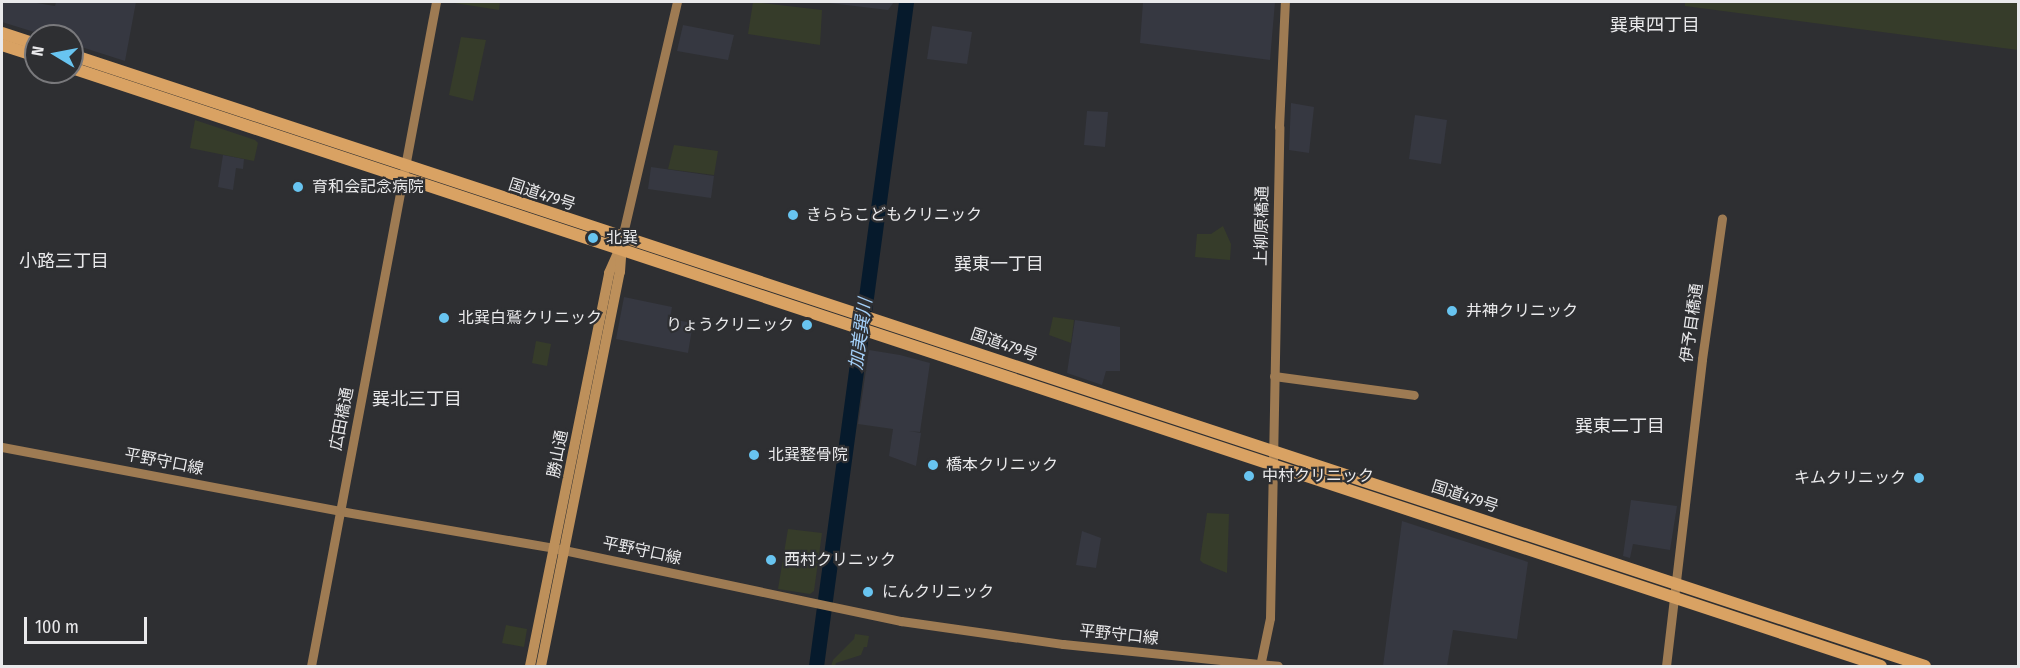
<!DOCTYPE html>
<meta charset="utf-8">
<style>
body{margin:0}
#map{position:relative;width:2020px;height:668px;overflow:hidden;background:#2e2f32;font-family:"Fira Sans Condensed","Noto Sans JP",sans-serif}
div>[style]{position:absolute}
.built>*{inset:0;background:#363841}
.green>*{inset:0;background:#363c2a}
.river>*{height:15px;margin:-7.5px;padding:0 7.5px;transform-origin:7.5px;border-radius:7.5px;background:#061a2c}
.secondary>*{height:9px;margin:-4.5px;padding:0 4.5px;transform-origin:4.5px;border-radius:4.5px;background:#9e7b53}
.primary>*{height:10px;margin:-5px;padding:0 5px;transform-origin:5px;border-radius:5px;background:#bd905b}
.highway>*{height:12px;margin:-6px;padding:0 6px;transform-origin:6px;border-radius:6px;background:#d9a263}
.dots>*{width:16px;height:16px;translate:-50% -50%;box-sizing:border-box;border:3px solid #2e2f32;border-radius:50%}
span{translate:-50% -50%;white-space:nowrap;text-align:center;line-height:1.15;-webkit-text-stroke:4.5px #2e2f32;paint-order:stroke}
.poi-label{font-size:16px;color:#e9e9eb}
.left{translate:0 -50%;text-align:left}
.right{translate:-100% -50%;text-align:right}
.street-label{font-size:16px;color:#e9e9eb}
.neighbourhood-label{font-size:18px;color:#e9e9eb}
.water-label{font-size:18px;color:#a4d0f9;font-style:italic}
.frame{position:absolute;inset:0;border:3px solid #e9e9eb;pointer-events:none}
.north{position:absolute;left:24px;top:24px;width:60px;height:60px;box-sizing:border-box;background:#2e2f32;border:2px solid #79797c;border-radius:50%;rotate:280deg;font-size:16px;font-weight:700;line-height:24px;text-align:center;color:#e9e9eb}
.north::after{content:'';display:block;margin:auto;width:21px;height:27px;background:#68c4f0;clip-path:polygon(50% 0,100% 100%,50% 72%,0 100%)}
.scale{position:absolute;left:24px;top:617px;width:123px;height:27px;box-sizing:border-box;border:3px solid #e9e9eb;border-top:0;padding-left:8px;font-size:18px;line-height:21px;white-space:nowrap;color:#e9e9eb;-webkit-text-stroke:4px #2e2f32;paint-order:stroke}
</style>
<div id="map">
<div class="built">
<div style="clip-path:polygon(2px 2px,31px 2px,55px 6px,56px 2px,136px 2px,125px 61px,72px 44px,72px 36px,47px 36px,2px 22px)"></div>
<div style="clip-path:polygon(821px 2px,894px 2px,888px 10px)"></div>
<div style="clip-path:polygon(1143px 2px,1275px 2px,1270px 60px,1140px 43px)"></div>
<div style="clip-path:polygon(683px 25px,734px 35px,728px 60px,677px 51px)"></div>
<div style="clip-path:polygon(932px 26px,972px 32px,967px 64px,927px 59px)"></div>
<div style="clip-path:polygon(1291px 103px,1314px 107px,1309px 153px,1289px 150px)"></div>
<div style="clip-path:polygon(1087px 111px,1108px 112px,1105px 147px,1084px 145px)"></div>
<div style="clip-path:polygon(1415px 115px,1447px 120px,1441px 164px,1409px 159px)"></div>
<div style="clip-path:polygon(223px 155px,244px 159px,243px 169px,236px 168px,233px 190px,218px 187px)"></div>
<div style="clip-path:polygon(651px 167px,714px 176px,711px 198px,648px 189px)"></div>
<div style="clip-path:polygon(624px 297px,672px 307px,670px 319px,693px 323px,688px 353px,616px 339px)"></div>
<div style="clip-path:polygon(1075px 320px,1120px 327px,1120px 371px,1106px 371px,1102px 385px,1067px 373px)"></div>
<div style="clip-path:polygon(869px 350px,900px 355px,930px 363px,920px 432px,909px 431px,921px 433px,916px 466px,889px 456px,893px 429px,858px 424px)"></div>
<div style="clip-path:polygon(1631px 500px,1677px 506px,1670px 550px,1633px 544px,1630px 558px,1623px 556px)"></div>
<div style="clip-path:polygon(1402px 521px,1528px 562px,1517px 639px,1453px 630px,1447px 666px,1383px 666px)"></div>
<div style="clip-path:polygon(1082px 531px,1101px 538px,1096px 568px,1076px 565px)"></div>
</div>
<div class="green">
<div style="clip-path:polygon(448px 2px,500px 2px,499px 10px)"></div>
<div style="clip-path:polygon(753px 2px,822px 10px,820px 45px,748px 34px)"></div>
<div style="clip-path:polygon(1685px 2px,2018px 2px,2018px 50px,1685px 6px)"></div>
<div style="clip-path:polygon(461px 37px,486px 40px,473px 101px,449px 95px)"></div>
<div style="clip-path:polygon(195px 120px,255px 140px,258px 143px,254px 161px,190px 148px)"></div>
<div style="clip-path:polygon(674px 145px,718px 151px,714px 175px,668px 169px)"></div>
<div style="clip-path:polygon(1223px 226px,1231px 244px,1230px 260px,1195px 257px,1197px 234px,1211px 234px)"></div>
<div style="clip-path:polygon(1053px 317px,1074px 320px,1071px 343px,1049px 335px)"></div>
<div style="clip-path:polygon(536px 341px,551px 344px,547px 366px,532px 363px)"></div>
<div style="clip-path:polygon(1207px 513px,1229px 514px,1227px 573px,1203px 563px,1200px 560px)"></div>
<div style="clip-path:polygon(788px 529px,822px 533px,814px 591px,810px 594px,778px 589px)"></div>
<div style="clip-path:polygon(506px 625px,527px 629px,524px 647px,502px 643px)"></div>
<div style="clip-path:polygon(855px 634px,869px 636px,867px 647px,864px 647px,861px 655px,836px 663px,835px 666px,831px 666px,833px 660px,854px 639px)"></div>
</div>
<div class="river">
<div style="left:816px;top:666px;width:670px;rotate:-82.28deg"></div>
</div>
<div class="secondary">
<div style="left:622px;top:238px;width:242px;rotate:-76.9deg"></div>
<div style="left:1274px;top:376px;width:141px;rotate:7.7deg"></div>
<div style="left:2px;top:447px;width:344px;rotate:10.7deg"></div>
<div style="left:340px;top:511px;width:217px;rotate:9.8deg"></div>
<div style="left:554px;top:548px;width:355px;rotate:11.9deg"></div>
<div style="left:901px;top:621px;width:164px;rotate:8.1deg"></div>
<div style="left:1063px;top:644px;width:216px;rotate:5.8deg"></div>
<div style="left:311px;top:666px;width:676px;rotate:-79.34deg"></div>
<div style="left:1260px;top:666px;width:49px;rotate:-78.2deg"></div>
<div style="left:1270px;top:618px;width:491px;rotate:-88.9deg"></div>
<div style="left:1279px;top:127px;width:125px;rotate:-87.3deg"></div>
<div style="left:1666px;top:666px;width:309px;rotate:-83.3deg"></div>
<div style="left:1702px;top:359px;width:142px;rotate:-81.9deg"></div>
</div>
<div class="primary">
<div style="left:530px;top:666px;width:401px;rotate:-78.6deg"></div>
<div style="left:609px;top:273px;width:24px;rotate:-66deg"></div>
<div style="left:541px;top:666px;width:402px;rotate:-78.7deg"></div>
<div style="left:620px;top:272px;width:31px;rotate:-86deg"></div>
</div>
<div class="highway">
<div style="left:2px;top:33px;width:36px;rotate:18deg"></div>
<div style="left:2px;top:45px;width:36px;rotate:18deg"></div>
<div style="left:72px;top:55px;width:1951px;rotate:18.25deg"></div>
<div style="left:72px;top:68px;width:1905px;rotate:18.29deg"></div>
</div>
<div class="dots">
<div style="left:298px;top:187px;background:#68c4f0"></div>
<div style="left:793px;top:215px;background:#68c4f0"></div>
<div style="left:593px;top:238px;background:#68c4f0"></div>
<div style="left:1452px;top:311px;background:#68c4f0"></div>
<div style="left:444px;top:318px;background:#68c4f0"></div>
<div style="left:807px;top:325px;background:#68c4f0"></div>
<div style="left:754px;top:455px;background:#68c4f0"></div>
<div style="left:933px;top:465px;background:#68c4f0"></div>
<div style="left:1249px;top:476px;background:#68c4f0"></div>
<div style="left:1919px;top:478px;background:#68c4f0"></div>
<div style="left:771px;top:560px;background:#68c4f0"></div>
<div style="left:868px;top:592px;background:#68c4f0"></div>
</div>
<div class="poi-label">
<span class="left" style="left:312px;top:187px">育和会記念病院</span>
<span class="left" style="left:806px;top:215px">きららこどもクリニック</span>
<span class="left" style="left:606px;top:238px">北巽</span>
<span class="left" style="left:1466px;top:311px">井神クリニック</span>
<span class="left" style="left:458px;top:318px">北巽白鷲クリニック</span>
<span class="right" style="left:794px;top:325px">りょうクリニック</span>
<span class="left" style="left:768px;top:455px">北巽整骨院</span>
<span class="left" style="left:946px;top:465px">橋本クリニック</span>
<span class="left" style="left:1262px;top:476px">中村クリニック</span>
<span class="right" style="left:1906px;top:478px">キムクリニック</span>
<span class="left" style="left:784px;top:560px">西村クリニック</span>
<span class="left" style="left:882px;top:592px">にんクリニック</span>
</div>
<div class="street-label">
<span style="left:542px;top:195px;rotate:18deg">国道479号</span>
<span style="left:1262px;top:226px;rotate:-89deg">上柳原橋通</span>
<span style="left:1692px;top:323px;rotate:-82deg">伊予目橋通</span>
<span style="left:1004px;top:345px;rotate:19deg">国道479号</span>
<span style="left:342px;top:419px;rotate:-79deg">広田橋通</span>
<span style="left:558px;top:454px;rotate:-79deg">勝山通</span>
<span style="left:164px;top:462px;rotate:11deg">平野守口線</span>
<span style="left:1465px;top:497px;rotate:18deg">国道479号</span>
<span style="left:642px;top:551px;rotate:12deg">平野守口線</span>
<span style="left:1119px;top:635px;rotate:6deg">平野守口線</span>
</div>
<div class="neighbourhood-label">
<span style="left:1655px;top:25px">巽東四丁目</span>
<span style="left:64px;top:261px">小路三丁目</span>
<span style="left:999px;top:264px">巽東一丁目</span>
<span style="left:417px;top:399px">巽北三丁目</span>
<span style="left:1620px;top:426px">巽東二丁目</span>
</div>
<div class="water-label">
<span style="left:861px;top:334px;rotate:-82deg">加美巽川</span>
</div>
<div class="frame"></div>
<div class="north">N</div>
<div class="scale">100 m</div>
</div>
